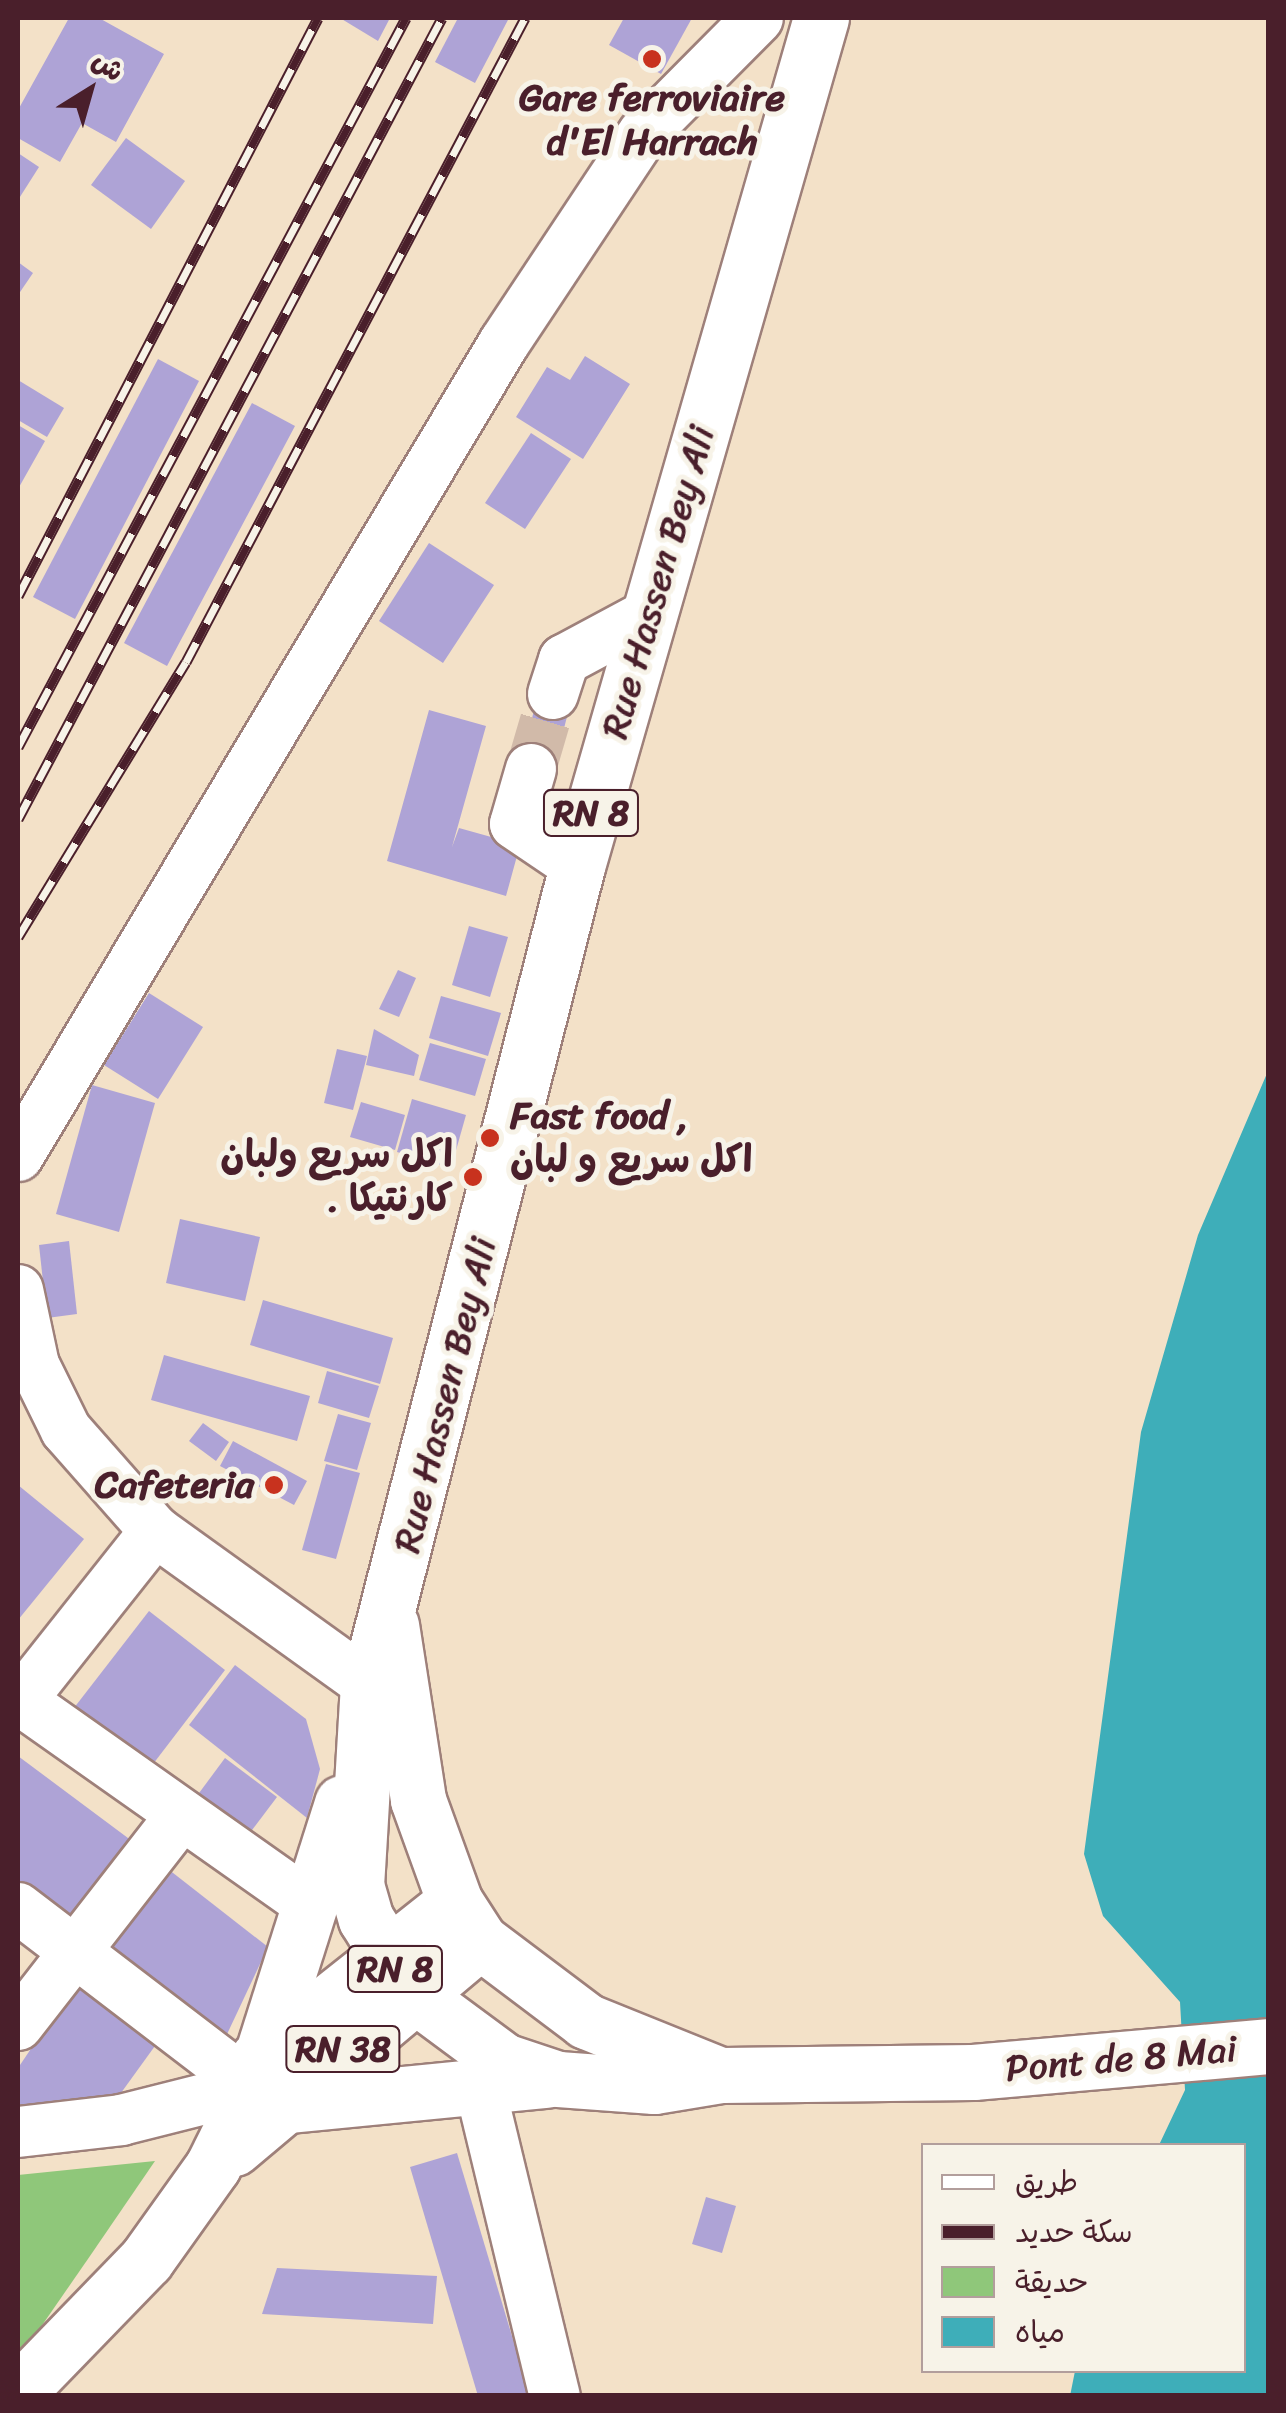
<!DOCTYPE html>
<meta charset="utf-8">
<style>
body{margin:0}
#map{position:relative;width:1286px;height:2413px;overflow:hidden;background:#f3e1c8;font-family:Sriracha,"Playpen Sans Arabic",sans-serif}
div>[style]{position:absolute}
.green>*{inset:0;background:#8fc77a}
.water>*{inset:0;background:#3eaeb9}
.building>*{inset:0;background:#aea3d6}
.minor-tunnel>*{height:50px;margin-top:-25px;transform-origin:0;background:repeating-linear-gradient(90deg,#d1baa9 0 50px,transparent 0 75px)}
.roads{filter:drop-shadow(2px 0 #9e807a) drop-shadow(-2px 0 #9e807a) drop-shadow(0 2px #9e807a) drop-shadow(0 -2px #9e807a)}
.minor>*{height:50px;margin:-25px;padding:0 25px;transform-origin:25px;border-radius:25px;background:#fff}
.major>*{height:55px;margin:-27.5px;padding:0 27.5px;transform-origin:27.5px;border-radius:27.5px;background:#fff}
.rail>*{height:11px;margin-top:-5.5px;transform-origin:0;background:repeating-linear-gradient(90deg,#f7f3e8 0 22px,#4a1f2b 0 44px);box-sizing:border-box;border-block:2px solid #4a1f2b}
.dots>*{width:28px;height:28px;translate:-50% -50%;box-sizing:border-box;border:5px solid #f7f3e8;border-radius:50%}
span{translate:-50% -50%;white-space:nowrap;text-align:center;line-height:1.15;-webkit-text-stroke:10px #f7f3e8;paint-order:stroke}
.shield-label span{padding:2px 8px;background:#f7f3e8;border:2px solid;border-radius:8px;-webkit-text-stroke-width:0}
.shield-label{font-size:35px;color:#4a1f2b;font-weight:700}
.poi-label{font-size:38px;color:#4a1f2b;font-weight:700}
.left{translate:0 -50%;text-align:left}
.right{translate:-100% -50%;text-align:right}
.street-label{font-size:38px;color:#4a1f2b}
.frame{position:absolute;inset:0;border:20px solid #4a1f2b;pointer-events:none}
.legend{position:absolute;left:921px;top:2143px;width:325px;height:230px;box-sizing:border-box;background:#f7f3e8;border:2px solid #b29e9c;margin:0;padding:12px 18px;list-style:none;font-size:30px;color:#4a1f2b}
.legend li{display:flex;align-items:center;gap:20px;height:50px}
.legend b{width:50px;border:2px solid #b29e9c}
.north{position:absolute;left:40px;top:40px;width:100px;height:100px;-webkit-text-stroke:8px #f7f3e8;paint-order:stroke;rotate:37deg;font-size:28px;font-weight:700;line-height:40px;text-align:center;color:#4a1f2b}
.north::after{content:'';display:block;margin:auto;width:35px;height:45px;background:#4a1f2b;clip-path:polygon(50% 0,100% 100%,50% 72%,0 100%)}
</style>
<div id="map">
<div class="green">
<div style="clip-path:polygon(155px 2161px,90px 2256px,18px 2360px,18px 2175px)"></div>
</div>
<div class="water">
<div style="clip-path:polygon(1268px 1071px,1268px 2395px,1070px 2396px,1075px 2371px,1244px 2370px,1244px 2146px,1159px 2145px,1185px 2090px,1180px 2002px,1103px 1916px,1084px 1854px,1141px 1432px,1198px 1235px)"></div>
</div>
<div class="building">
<div style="clip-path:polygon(69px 18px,99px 18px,164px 54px,116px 142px,82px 123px,60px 162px,18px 138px,18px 110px)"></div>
<div style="clip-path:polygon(340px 18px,390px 18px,378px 41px)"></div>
<div style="clip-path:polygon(458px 18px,509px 18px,475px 83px,435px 62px)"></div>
<div style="clip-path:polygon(624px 18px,692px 18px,661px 74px,609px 45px)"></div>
<div style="clip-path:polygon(126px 138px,185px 181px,151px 229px,91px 185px)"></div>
<div style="clip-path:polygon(18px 153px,39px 167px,18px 200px)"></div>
<div style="clip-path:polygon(18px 262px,33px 273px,18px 295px)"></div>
<div style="clip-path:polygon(585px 356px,630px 384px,583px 459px,516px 417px,547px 367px,570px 380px)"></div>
<div style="clip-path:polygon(158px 359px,199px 381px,75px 619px,33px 597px)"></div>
<div style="clip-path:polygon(18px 380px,64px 408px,47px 437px,18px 420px)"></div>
<div style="clip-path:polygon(252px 403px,295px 426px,167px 666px,124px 643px)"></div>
<div style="clip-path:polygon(18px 425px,45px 441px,18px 489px)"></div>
<div style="clip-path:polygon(531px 433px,571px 459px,525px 529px,485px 503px)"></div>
<div style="clip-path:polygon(429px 543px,494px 585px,443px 663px,379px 621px)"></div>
<div style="clip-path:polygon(537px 700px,569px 709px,554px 767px,521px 758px)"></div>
<div style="clip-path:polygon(429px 710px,486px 726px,452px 847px,459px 828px,520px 845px,506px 896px,387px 861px)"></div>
<div style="clip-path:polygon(469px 926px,508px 937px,490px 997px,452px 985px)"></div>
<div style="clip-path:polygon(398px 970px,416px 978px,399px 1017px,379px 1009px)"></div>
<div style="clip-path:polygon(149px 993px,203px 1027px,158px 1099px,104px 1065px)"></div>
<div style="clip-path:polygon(441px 996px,501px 1013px,488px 1056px,429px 1038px)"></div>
<div style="clip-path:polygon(374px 1029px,419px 1055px,414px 1076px,366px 1065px)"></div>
<div style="clip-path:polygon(430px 1043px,486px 1059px,475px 1096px,419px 1080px)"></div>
<div style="clip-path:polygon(337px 1049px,367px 1056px,353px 1110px,324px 1103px)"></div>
<div style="clip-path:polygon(92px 1085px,155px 1103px,119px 1232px,56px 1214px)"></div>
<div style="clip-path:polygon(412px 1099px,466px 1115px,451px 1168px,397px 1152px)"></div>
<div style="clip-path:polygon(361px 1102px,405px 1115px,395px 1150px,350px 1137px)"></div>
<div style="clip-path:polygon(180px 1219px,260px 1237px,245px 1301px,166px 1283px)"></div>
<div style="clip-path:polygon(69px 1241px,77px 1314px,47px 1318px,39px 1245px)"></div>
<div style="clip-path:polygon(263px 1300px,393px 1338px,380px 1384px,250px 1345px)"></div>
<div style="clip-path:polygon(164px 1355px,310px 1396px,297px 1441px,151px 1400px)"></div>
<div style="clip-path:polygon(327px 1371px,379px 1386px,369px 1418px,318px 1403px)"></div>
<div style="clip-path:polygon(338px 1414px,371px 1423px,357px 1470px,324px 1461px)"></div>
<div style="clip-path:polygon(203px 1423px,229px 1442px,216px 1461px,189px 1441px)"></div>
<div style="clip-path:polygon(233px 1441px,307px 1481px,294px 1505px,220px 1466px)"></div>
<div style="clip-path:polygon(326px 1464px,360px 1473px,336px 1559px,302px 1550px)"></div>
<div style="clip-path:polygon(18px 1485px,84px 1539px,18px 1620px)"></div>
<div style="clip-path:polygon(149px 1611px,225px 1670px,137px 1785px,60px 1726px)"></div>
<div style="clip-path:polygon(235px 1665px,306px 1719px,320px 1769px,307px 1818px,189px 1725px)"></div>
<div style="clip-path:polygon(18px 1756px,132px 1841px,62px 1935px,18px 1902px)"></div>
<div style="clip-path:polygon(225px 1758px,277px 1797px,237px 1850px,185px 1812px)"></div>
<div style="clip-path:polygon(168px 1869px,268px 1947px,221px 2047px,101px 1953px)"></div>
<div style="clip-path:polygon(76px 1982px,160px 2039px,113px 2104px,18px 2107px,18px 2068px)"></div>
<div style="clip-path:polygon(457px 2153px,530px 2396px,478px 2396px,410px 2167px)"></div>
<div style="clip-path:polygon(706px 2197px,736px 2206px,722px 2253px,692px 2244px)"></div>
<div style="clip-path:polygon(277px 2268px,437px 2276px,433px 2324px,262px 2314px)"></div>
</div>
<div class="minor-tunnel">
<div style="left:531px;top:769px;width:78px;rotate:-73.7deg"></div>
</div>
<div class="roads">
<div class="minor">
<div style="left:553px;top:694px;width:36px;rotate:-72deg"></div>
<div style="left:564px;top:660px;width:93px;rotate:-28.2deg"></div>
<div style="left:531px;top:769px;width:57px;rotate:106.2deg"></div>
<div style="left:515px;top:824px;width:75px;rotate:34.1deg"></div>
<div style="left:18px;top:1156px;width:947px;rotate:-59.13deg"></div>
<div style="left:504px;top:343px;width:251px;rotate:-56.4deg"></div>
<div style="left:643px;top:134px;width:163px;rotate:-45.2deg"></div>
<div style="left:18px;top:1290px;width:77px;rotate:78deg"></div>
<div style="left:34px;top:1365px;width:72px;rotate:63.8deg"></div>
<div style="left:66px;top:1430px;width:135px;rotate:48.6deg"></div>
<div style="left:155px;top:1531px;width:262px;rotate:35.7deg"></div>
<div style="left:20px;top:1700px;width:352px;rotate:35.2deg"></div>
<div style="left:18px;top:1704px;width:221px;rotate:-51.6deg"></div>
<div style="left:18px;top:1908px;width:295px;rotate:37.4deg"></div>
<div style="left:18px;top:2025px;width:264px;rotate:-52.1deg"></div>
<div style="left:480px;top:2087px;width:318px;rotate:76.4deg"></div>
<div style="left:18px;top:2132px;width:104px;rotate:-6.6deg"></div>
<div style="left:121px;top:2120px;width:135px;rotate:-14.1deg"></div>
</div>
<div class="major">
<div style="left:821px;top:18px;width:882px;rotate:106.05deg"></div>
<div style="left:577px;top:866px;width:844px;rotate:104.33deg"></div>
<div style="left:368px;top:1684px;width:201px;rotate:93.4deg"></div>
<div style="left:356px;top:1885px;width:35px;rotate:74deg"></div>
<div style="left:366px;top:1919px;width:87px;rotate:58.1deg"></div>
<div style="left:412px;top:1993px;width:114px;rotate:36.5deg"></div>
<div style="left:504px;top:2061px;width:57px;rotate:18.4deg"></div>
<div style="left:558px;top:2079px;width:96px;rotate:4.2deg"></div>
<div style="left:654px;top:2086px;width:69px;rotate:-9.2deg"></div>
<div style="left:722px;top:2075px;width:251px;rotate:-0.7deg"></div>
<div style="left:973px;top:2072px;width:296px;rotate:-5deg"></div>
<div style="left:391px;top:1625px;width:177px;rotate:81.2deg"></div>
<div style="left:418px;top:1800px;width:109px;rotate:70.1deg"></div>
<div style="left:455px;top:1902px;width:46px;rotate:57.3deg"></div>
<div style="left:480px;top:1941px;width:133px;rotate:37deg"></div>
<div style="left:586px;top:2021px;width:139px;rotate:22deg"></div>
<div style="left:258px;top:2058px;width:251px;rotate:-38.4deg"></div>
<div style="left:280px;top:2106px;width:267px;rotate:-5.6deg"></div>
<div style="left:234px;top:2148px;width:322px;rotate:-40.1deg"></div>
<div style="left:18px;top:2392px;width:184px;rotate:-45.9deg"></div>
<div style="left:146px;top:2260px;width:115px;rotate:-54.5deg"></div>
<div style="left:213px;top:2166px;width:88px;rotate:-63.7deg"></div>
<div style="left:252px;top:2087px;width:298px;rotate:-72.4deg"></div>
</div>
</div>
<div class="rail">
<div style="left:18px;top:596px;width:651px;rotate:-62.57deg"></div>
<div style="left:18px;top:747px;width:826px;rotate:-61.98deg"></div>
<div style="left:18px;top:819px;width:906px;rotate:-62.11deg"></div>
<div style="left:18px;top:937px;width:322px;rotate:-58.6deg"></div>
<div style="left:186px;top:662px;width:728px;rotate:-62.24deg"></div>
</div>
<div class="dots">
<div style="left:652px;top:59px;background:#c8321e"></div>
<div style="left:490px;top:1138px;background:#c8321e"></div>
<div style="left:473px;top:1177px;background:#c8321e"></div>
<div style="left:274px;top:1485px;background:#c8321e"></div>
</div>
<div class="shield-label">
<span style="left:591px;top:813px">RN 8</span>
<span style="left:395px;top:1969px">RN 8</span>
<span style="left:343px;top:2049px">RN 38</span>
</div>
<div class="poi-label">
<span style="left:652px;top:120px">Gare ferroviaire<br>d'El Harrach</span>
<span class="left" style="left:510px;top:1138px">Fast food ,<br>اكل سريع و لبان</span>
<span class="right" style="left:453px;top:1177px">اكل سريع ولبان<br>. كارنتيكا</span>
<span class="right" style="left:254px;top:1485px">Cafeteria</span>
</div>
<div class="street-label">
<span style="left:658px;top:582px;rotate:-74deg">Rue Hassen Bey Ali</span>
<span style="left:445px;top:1395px;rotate:-76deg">Rue Hassen Bey Ali</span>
<span style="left:1121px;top:2059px;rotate:-5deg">Pont de 8 Mai</span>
</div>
<div class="frame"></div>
<ul class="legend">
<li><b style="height:12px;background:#fff"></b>طريق</li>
<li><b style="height:12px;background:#4a1f2b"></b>سكة حديد</li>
<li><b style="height:28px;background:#8fc77a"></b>حديقة</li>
<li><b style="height:28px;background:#3eaeb9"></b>مياه</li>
</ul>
<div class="north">ش</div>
</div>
